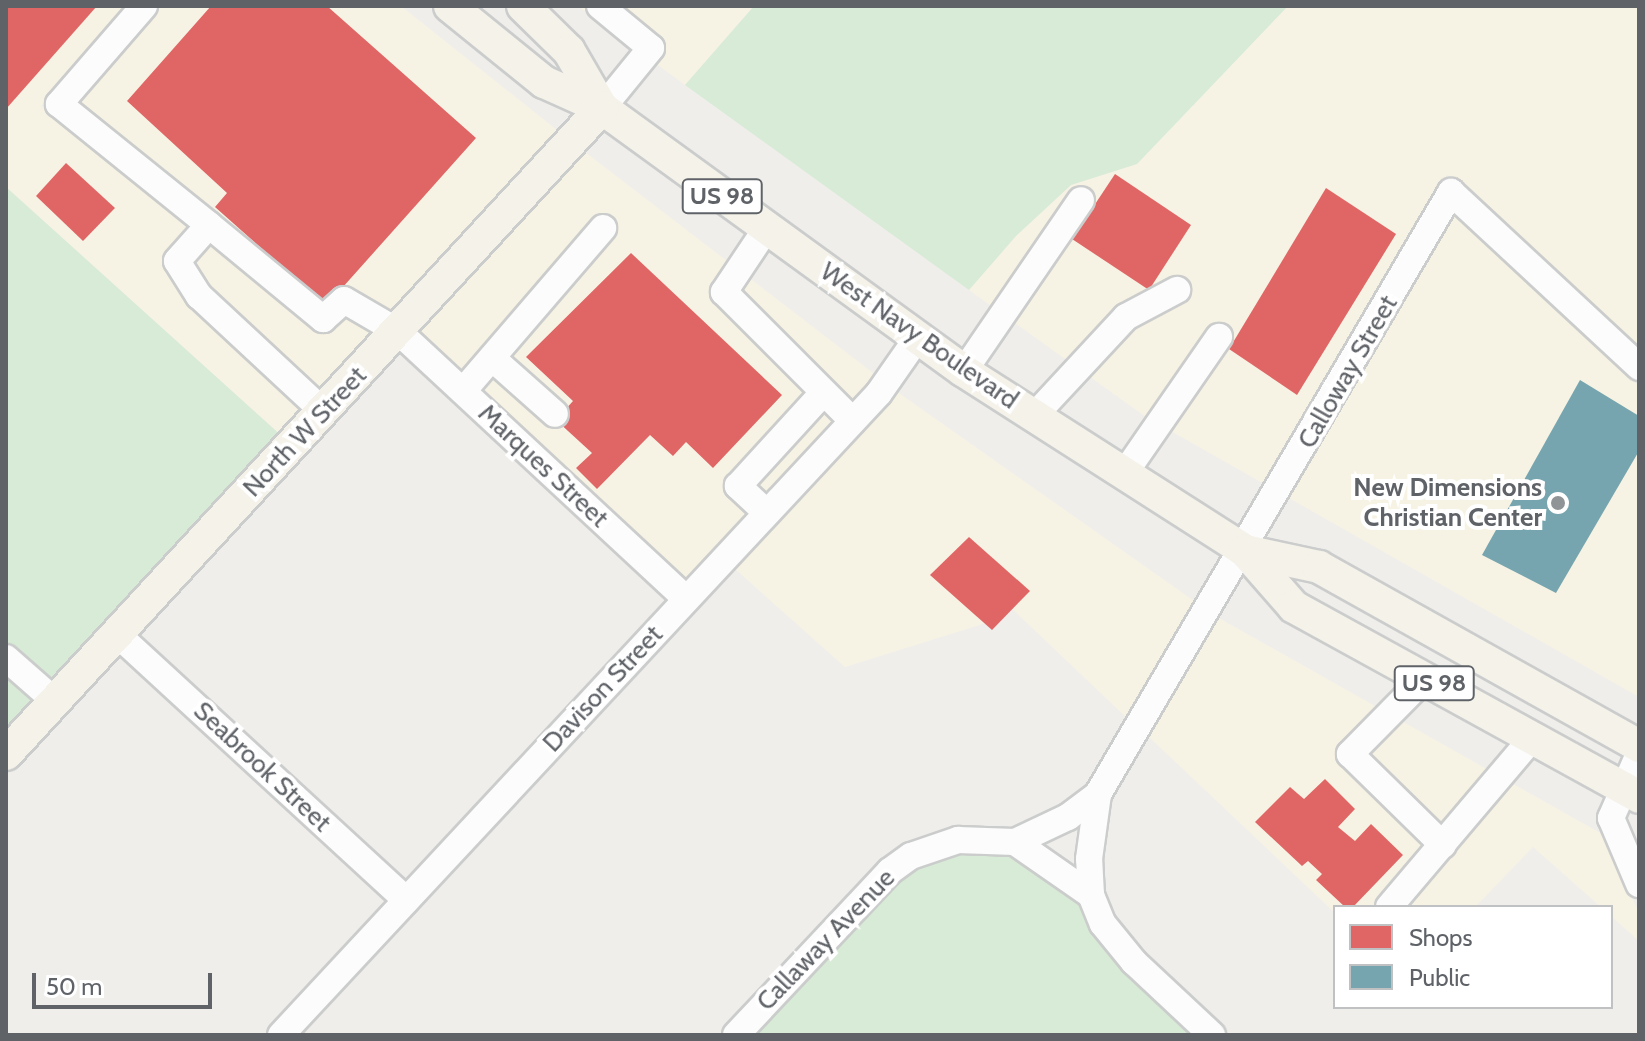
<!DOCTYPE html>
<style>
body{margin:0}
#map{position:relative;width:1645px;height:1041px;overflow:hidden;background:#efeeea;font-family:Cabin,sans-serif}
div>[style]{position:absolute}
.commercial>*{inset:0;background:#f7f3e4}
.green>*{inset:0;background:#d8ebd6}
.shops>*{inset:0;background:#e06666}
.public>*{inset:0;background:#76a5af}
.roads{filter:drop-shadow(2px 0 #cbcccc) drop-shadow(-2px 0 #cbcccc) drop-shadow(0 2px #cbcccc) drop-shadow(0 -2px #cbcccc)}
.minor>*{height:26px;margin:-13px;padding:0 13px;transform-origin:13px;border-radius:13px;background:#fdfcfc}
.major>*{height:32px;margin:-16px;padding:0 16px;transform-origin:16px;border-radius:16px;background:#f4f2e9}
.dots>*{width:22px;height:22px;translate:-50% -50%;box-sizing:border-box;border:4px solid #fff;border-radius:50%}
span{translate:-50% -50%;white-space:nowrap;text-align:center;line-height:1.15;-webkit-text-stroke:8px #fff;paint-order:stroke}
.shield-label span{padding:2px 6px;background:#fff;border:2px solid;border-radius:6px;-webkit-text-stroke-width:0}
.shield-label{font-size:24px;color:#5f6368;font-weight:700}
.street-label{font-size:26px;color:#5f6368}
.poi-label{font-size:26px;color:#5f6368;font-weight:700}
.right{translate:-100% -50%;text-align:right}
.frame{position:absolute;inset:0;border:8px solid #5f6368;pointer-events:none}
.legend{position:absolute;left:1333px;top:905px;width:280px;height:104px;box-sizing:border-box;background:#fff;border:2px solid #bfc1c3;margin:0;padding:10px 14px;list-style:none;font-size:24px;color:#5f6368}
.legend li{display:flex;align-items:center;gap:16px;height:40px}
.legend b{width:40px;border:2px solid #bfc1c3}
.scale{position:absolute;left:32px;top:973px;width:180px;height:36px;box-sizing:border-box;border:4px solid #5f6368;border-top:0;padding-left:10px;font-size:24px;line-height:28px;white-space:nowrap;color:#5f6368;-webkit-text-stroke:6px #fff;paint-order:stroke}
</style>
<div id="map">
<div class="commercial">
<div style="clip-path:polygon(6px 6px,128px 6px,41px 106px,58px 122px,160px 6px,401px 6px,562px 134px,284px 438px,6px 187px)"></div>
<div style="clip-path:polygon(578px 6px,754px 6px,685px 85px)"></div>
<div style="clip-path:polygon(1288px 6px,1639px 6px,1639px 348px,1468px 186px,1447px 175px,1268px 486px,1146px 417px,969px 290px,1016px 236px,1071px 185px,1137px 164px)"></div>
<div style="clip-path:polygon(581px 149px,877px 376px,687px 581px,417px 330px)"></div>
<div style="clip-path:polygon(1453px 213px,1639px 386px,1639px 697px,1289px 498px)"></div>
<div style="clip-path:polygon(896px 391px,1197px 603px,1129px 720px,1005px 602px,989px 622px,845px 667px,733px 567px)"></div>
<div style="clip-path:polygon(1217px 617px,1602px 834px,1639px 913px,1639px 941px,1611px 916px,1611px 907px,1601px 907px,1533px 847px,1475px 907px,1335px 907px,1335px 913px,1148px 736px)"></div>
</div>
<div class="green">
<div style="clip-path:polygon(754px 6px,1288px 6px,1137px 164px,1071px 185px,1016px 236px,969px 290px,685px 85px)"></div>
<div style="clip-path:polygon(6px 187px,284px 438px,6px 736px)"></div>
<div style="clip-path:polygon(958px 853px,1010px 855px,1057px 885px,1078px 903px,1093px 933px,1123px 972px,1192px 1035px,752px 1035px,898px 880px,916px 867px)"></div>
</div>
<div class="shops">
<div style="clip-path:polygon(6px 6px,97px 6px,6px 109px)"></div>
<div style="clip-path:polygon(211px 6px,327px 6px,476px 138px,326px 306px,215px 207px,227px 193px,127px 101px)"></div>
<div style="clip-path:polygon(66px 163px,115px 208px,83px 241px,36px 196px)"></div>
<div style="clip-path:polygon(1115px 174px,1191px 225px,1149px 290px,1072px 239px)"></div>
<div style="clip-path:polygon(1326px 188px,1396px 234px,1297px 395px,1229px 349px)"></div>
<div style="clip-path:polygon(631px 253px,782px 395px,713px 468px,686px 442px,673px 456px,650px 435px,597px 489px,576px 468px,592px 453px,556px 420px,573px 401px,526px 357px)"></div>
<div style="clip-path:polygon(969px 537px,1030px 591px,992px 630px,930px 575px)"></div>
<div style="clip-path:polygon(1325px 779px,1355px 809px,1338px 827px,1355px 841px,1371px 824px,1403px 855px,1353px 907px,1345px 907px,1316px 880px,1322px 874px,1308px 861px,1302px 866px,1255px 822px,1290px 787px,1304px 799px)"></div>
</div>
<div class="public">
<div style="clip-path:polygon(1580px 380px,1639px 416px,1639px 451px,1556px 593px,1482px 555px)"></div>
</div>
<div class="roads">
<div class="minor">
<div style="left:144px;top:6px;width:130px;rotate:130.9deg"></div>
<div style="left:59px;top:104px;width:193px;rotate:38.9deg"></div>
<div style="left:600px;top:6px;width:66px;rotate:39.5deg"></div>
<div style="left:651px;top:48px;width:77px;rotate:129.2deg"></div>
<div style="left:766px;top:229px;width:76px;rotate:123.7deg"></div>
<div style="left:724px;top:292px;width:182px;rotate:45deg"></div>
<div style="left:492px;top:358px;width:84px;rotate:41.6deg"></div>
<div style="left:964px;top:371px;width:207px;rotate:-55.6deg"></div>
<div style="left:463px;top:391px;width:215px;rotate:-49.3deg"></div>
<div style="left:324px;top:412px;width:171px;rotate:-137.1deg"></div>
<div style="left:199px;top:296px;width:41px;rotate:-122.2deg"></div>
<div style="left:177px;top:261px;width:48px;rotate:-48.4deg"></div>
<div style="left:209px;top:225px;width:148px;rotate:39.5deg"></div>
<div style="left:323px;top:319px;width:28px;rotate:-42deg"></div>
<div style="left:344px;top:300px;width:64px;rotate:30.2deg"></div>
<div style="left:399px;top:332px;width:392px;rotate:42.9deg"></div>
<div style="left:1034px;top:416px;width:135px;rotate:-47.1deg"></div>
<div style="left:1126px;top:317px;width:58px;rotate:-27.9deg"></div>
<div style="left:1124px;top:474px;width:167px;rotate:-55.3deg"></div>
<div style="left:767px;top:513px;width:40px;rotate:-137deg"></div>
<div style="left:738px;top:486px;width:126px;rotate:-47.6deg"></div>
<div style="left:117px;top:634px;width:393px;rotate:42.6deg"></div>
<div style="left:6px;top:658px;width:65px;rotate:41.3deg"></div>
<div style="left:1425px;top:678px;width:107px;rotate:134.6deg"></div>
<div style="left:1350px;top:754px;width:130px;rotate:44.4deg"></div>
<div style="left:1639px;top:754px;width:70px;rotate:113.6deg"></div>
<div style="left:1611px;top:818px;width:72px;rotate:67deg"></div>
<div style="left:1015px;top:842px;width:93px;rotate:34.9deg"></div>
<div style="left:1091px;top:895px;width:31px;rotate:68deg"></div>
<div style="left:1103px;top:924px;width:49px;rotate:50.8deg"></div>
<div style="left:1134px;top:962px;width:107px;rotate:43.1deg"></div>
<div style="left:1091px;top:895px;width:36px;rotate:-93deg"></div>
<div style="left:1089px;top:859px;width:66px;rotate:-82.1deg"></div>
<div style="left:1389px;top:907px;width:223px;rotate:-49.7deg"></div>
<div style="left:281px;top:1035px;width:877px;rotate:-47.03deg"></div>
<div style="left:879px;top:393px;width:68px;rotate:-55.1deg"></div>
<div style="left:736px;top:1035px;width:225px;rotate:-46.8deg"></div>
<div style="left:890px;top:871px;width:26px;rotate:-36deg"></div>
<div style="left:911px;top:856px;width:50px;rotate:-18.8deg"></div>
<div style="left:958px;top:840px;width:57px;rotate:2deg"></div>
<div style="left:1015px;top:842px;width:59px;rotate:-25.3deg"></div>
<div style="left:1068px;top:817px;width:38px;rotate:-37deg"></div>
<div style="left:1098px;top:794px;width:698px;rotate:-59.61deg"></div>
<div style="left:1451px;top:192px;width:257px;rotate:42.9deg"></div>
</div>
<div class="major">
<div style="left:450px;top:6px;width:121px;rotate:39deg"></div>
<div style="left:544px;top:82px;width:64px;rotate:24.1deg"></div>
<div style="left:602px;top:108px;width:447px;rotate:36deg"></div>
<div style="left:964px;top:371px;width:334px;rotate:32.6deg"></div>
<div style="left:1245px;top:551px;width:74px;rotate:48.8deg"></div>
<div style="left:1294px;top:607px;width:394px;rotate:28.8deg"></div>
<div style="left:523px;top:6px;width:64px;rotate:44.4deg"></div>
<div style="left:569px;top:51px;width:66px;rotate:59.9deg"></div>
<div style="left:1245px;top:551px;width:76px;rotate:12.2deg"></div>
<div style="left:1319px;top:567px;width:367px;rotate:29.2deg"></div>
<div style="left:6px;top:754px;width:879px;rotate:-47.31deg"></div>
</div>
</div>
<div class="dots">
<div style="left:1558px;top:503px;background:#919496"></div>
</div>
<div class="shield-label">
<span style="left:722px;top:196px">US 98</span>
<span style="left:1434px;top:683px">US 98</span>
</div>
<div class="street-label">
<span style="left:919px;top:336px;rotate:35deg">West Navy Boulevard</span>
<span style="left:1348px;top:372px;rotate:-60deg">Calloway Street</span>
<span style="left:305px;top:432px;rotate:-47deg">North W Street</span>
<span style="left:543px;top:466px;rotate:43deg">Marques Street</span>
<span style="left:603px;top:689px;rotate:-47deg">Davison Street</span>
<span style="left:262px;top:767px;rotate:43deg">Seabrook Street</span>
<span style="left:826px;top:940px;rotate:-46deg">Callaway Avenue</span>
</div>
<div class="poi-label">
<span class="right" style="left:1542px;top:503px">New Dimensions<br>Christian Center</span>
</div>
<div class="frame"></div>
<ul class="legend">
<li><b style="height:22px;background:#e06666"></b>Shops</li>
<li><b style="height:22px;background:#76a5af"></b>Public</li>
</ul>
<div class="scale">50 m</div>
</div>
